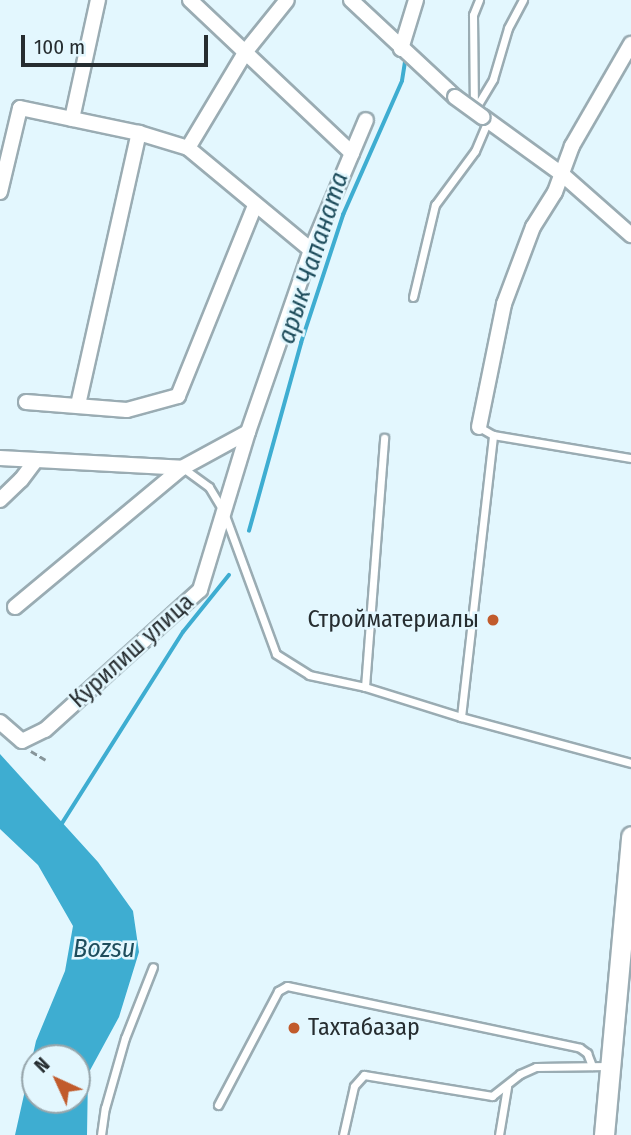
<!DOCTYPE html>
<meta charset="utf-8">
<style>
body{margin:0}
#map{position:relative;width:631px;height:1135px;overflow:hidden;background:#e3f7fe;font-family:"Fira Sans Condensed",sans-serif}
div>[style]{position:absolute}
.water>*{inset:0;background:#3eadd1}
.stream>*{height:3.5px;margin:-1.75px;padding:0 1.75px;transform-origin:1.75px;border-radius:1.75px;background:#3eadd1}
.path>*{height:2.5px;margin-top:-1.25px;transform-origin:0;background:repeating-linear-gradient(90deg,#87959a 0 7px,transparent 0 10.5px)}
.roads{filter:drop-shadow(2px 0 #9aacb3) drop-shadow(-2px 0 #9aacb3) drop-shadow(0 2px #9aacb3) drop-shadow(0 -2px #9aacb3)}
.service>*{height:7px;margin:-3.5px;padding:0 3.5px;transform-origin:3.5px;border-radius:3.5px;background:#fff}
.minor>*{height:14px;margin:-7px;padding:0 7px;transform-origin:7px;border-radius:7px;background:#fff}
.secondary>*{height:19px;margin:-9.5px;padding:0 9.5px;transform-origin:9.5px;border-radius:9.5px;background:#fff}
.bridges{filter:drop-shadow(2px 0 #9aacb3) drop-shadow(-2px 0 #9aacb3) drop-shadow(0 2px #9aacb3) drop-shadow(0 -2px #9aacb3)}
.minor-bridge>*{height:14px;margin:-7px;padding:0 7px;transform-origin:7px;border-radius:7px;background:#fff}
.dots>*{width:19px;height:19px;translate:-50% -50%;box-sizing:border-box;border:4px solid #e3f7fe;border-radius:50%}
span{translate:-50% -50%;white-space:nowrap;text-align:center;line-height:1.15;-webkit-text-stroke:5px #e3f7fe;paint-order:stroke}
.poi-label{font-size:24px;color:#262d30}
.right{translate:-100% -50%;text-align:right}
.left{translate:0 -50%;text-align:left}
.street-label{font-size:24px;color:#262d30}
.water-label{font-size:26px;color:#1e4d5c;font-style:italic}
.north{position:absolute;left:21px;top:1044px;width:70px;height:70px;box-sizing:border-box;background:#e3f7fe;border:2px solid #97a6ac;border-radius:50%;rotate:315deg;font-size:19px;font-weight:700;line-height:28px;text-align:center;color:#262d30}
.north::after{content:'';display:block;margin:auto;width:24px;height:32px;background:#c15b2c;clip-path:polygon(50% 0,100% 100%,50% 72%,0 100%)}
.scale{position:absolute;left:21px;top:35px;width:187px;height:32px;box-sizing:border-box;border:4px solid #262d30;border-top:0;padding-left:9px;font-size:21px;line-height:24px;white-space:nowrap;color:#262d30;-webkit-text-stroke:5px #e3f7fe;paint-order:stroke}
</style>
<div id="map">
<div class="water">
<div style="clip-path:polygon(evenodd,0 754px,98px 862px,133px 911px,139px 952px,119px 1017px,88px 1074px,87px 1135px,15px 1135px,36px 1041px,65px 971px,73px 926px,38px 865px,0 829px,0 754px,77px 1058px,77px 1100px,35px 1100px,35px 1058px,77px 1058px)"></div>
</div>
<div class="stream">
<div style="left:249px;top:531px;width:195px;rotate:-74.5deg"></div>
<div style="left:301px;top:343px;width:135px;rotate:-71.8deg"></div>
<div style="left:343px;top:215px;width:146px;rotate:-66.2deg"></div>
<div style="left:402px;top:81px;width:24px;rotate:-81deg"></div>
<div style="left:61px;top:825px;width:228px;rotate:-57.7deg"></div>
<div style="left:183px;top:632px;width:73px;rotate:-51.1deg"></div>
</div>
<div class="path">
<div style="left:31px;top:751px;width:17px;rotate:31deg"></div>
</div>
<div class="roads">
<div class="service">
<div style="left:479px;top:0;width:16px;rotate:112deg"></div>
<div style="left:473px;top:15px;width:96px;rotate:89.4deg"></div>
<div style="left:474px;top:111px;width:37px;rotate:-59deg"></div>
<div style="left:493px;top:79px;width:53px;rotate:-73.6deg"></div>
<div style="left:508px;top:28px;width:32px;rotate:-62deg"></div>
<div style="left:413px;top:297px;width:95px;rotate:-76.6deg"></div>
<div style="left:435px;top:205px;width:67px;rotate:-53.5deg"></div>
<div style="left:475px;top:151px;width:33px;rotate:-67deg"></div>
<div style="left:479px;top:427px;width:16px;rotate:30deg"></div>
<div style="left:493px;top:435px;width:140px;rotate:9.5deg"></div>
<div style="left:183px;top:468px;width:32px;rotate:36deg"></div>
<div style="left:209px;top:487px;width:27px;rotate:59deg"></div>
<div style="left:223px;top:510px;width:153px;rotate:69.8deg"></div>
<div style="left:276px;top:654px;width:39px;rotate:32deg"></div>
<div style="left:309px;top:675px;width:57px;rotate:12.1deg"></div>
<div style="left:365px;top:687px;width:101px;rotate:17.4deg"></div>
<div style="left:461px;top:717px;width:176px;rotate:15.1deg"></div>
<div style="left:365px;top:687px;width:250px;rotate:-85.6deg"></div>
<div style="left:461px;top:717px;width:284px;rotate:-83.5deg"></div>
<div style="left:218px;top:1105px;width:129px;rotate:-62.2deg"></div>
<div style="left:278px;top:991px;width:10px;rotate:-29deg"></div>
<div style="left:287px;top:986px;width:299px;rotate:11.9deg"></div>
<div style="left:580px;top:1048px;width:9px;rotate:36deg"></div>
<div style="left:587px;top:1053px;width:14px;rotate:69deg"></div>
<div style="left:101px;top:1135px;width:27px;rotate:-82deg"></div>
<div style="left:105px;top:1108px;width:73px;rotate:-74.1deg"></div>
<div style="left:125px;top:1038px;width:76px;rotate:-68.5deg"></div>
<div style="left:343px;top:1135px;width:50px;rotate:-77.3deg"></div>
<div style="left:354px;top:1086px;width:15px;rotate:-48deg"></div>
<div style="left:364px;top:1075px;width:130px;rotate:9.3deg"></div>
<div style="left:492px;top:1096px;width:36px;rotate:-38deg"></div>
<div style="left:520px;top:1074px;width:17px;rotate:-24deg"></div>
<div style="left:536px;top:1067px;width:73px;rotate:-0.8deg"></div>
<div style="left:499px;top:1135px;width:49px;rotate:-80.5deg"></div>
</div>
<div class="minor">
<div style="left:190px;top:0;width:223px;rotate:43.4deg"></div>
<div style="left:351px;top:0;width:142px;rotate:43deg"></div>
<div style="left:401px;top:49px;width:51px;rotate:-73deg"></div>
<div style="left:483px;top:117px;width:99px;rotate:35.9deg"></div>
<div style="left:563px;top:175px;width:91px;rotate:41.4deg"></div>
<div style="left:72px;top:119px;width:122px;rotate:-77.7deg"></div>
<div style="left:0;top:192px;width:86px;rotate:-76.6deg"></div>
<div style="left:20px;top:108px;width:122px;rotate:11.9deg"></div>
<div style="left:139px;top:133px;width:51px;rotate:17deg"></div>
<div style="left:311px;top:250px;width:141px;rotate:-67.1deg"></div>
<div style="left:26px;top:402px;width:101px;rotate:4.5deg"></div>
<div style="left:127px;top:410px;width:53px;rotate:-15.4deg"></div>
<div style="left:178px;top:396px;width:206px;rotate:-68deg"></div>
<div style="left:78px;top:405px;width:279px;rotate:-77.4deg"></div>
<div style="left:479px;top:427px;width:126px;rotate:-78.5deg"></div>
<div style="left:504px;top:304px;width:82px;rotate:-69.4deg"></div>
<div style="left:533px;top:227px;width:41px;rotate:-57.8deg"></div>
<div style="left:555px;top:192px;width:49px;rotate:-69.7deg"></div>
<div style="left:572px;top:146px;width:118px;rotate:-60deg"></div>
<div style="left:0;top:458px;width:182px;rotate:3.1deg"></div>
<div style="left:0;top:500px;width:29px;rotate:-44deg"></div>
<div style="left:21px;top:480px;width:25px;rotate:-53deg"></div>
<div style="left:15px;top:607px;width:217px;rotate:-39.8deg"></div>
<div style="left:182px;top:468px;width:75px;rotate:-28.6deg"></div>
<div style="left:0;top:722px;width:29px;rotate:41deg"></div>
<div style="left:22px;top:741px;width:25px;rotate:-26deg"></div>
<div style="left:45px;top:730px;width:209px;rotate:-42.1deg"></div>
<div style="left:200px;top:590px;width:165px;rotate:-73.1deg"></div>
<div style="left:248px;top:432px;width:193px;rotate:-70.9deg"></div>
<div style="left:311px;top:250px;width:160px;rotate:-140.3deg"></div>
<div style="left:188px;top:148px;width:113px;rotate:-59.1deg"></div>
<div style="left:246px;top:51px;width:65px;rotate:-51.2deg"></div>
</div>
<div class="secondary">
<div style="left:604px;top:1135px;width:300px;rotate:-84.8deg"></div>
</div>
</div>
<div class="bridges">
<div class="minor-bridge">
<div style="left:455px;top:97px;width:34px;rotate:36deg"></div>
</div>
</div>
<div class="dots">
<div style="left:493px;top:620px;background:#c15b2c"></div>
<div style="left:294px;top:1028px;background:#c15b2c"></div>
</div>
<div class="poi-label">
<span class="right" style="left:479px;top:620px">Стройматериалы</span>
<span class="left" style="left:308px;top:1028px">Тахтабазар</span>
</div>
<div class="street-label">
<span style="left:132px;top:651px;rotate:-42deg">Курилиш улица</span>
</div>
<div class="water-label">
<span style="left:313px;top:258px;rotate:-72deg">арык Чапаната</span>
<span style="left:104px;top:949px">Bozsu</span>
</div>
<div class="north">N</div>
<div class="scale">100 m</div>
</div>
